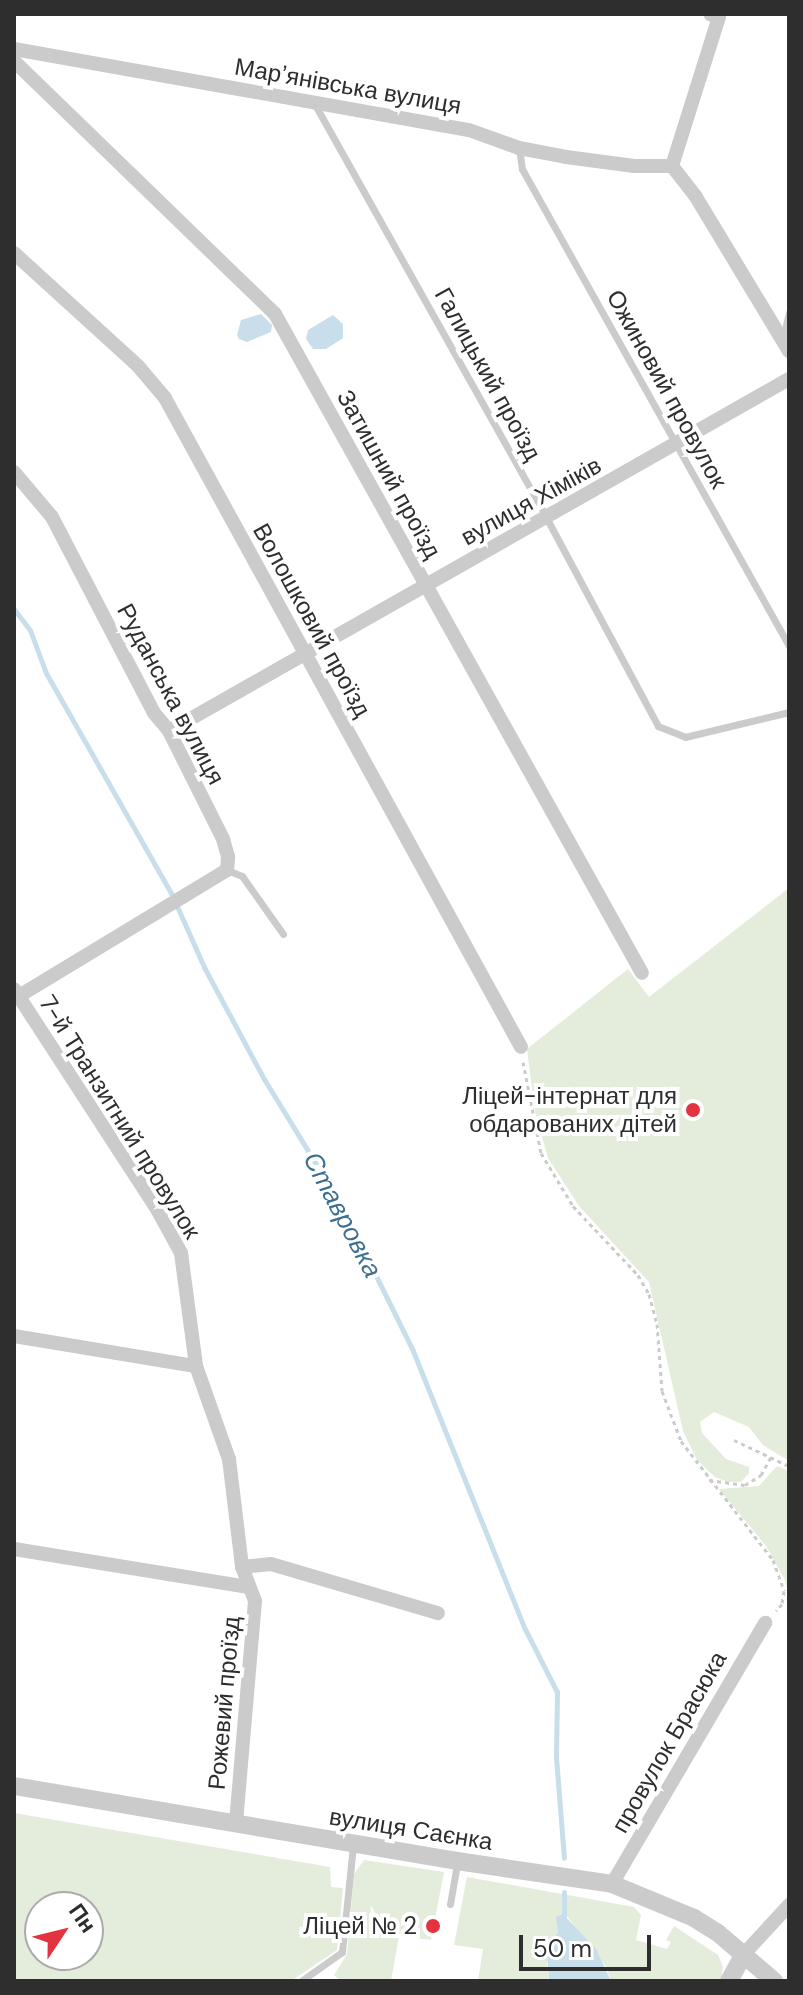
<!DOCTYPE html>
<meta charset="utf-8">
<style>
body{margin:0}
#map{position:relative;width:803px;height:1995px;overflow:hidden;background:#fff;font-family:"DM Sans",sans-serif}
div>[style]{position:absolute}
.green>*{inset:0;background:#e4ecdc}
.water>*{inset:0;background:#c9deeb}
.stream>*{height:5px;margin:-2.5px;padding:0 2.5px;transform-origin:2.5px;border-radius:2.5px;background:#c9deeb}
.path>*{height:3px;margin-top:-1.5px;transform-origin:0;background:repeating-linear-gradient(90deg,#cbcbcb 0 4px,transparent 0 8px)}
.service>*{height:7px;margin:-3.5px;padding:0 3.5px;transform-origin:3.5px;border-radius:3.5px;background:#cbcbcb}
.minor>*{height:14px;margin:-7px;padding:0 7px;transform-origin:7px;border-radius:7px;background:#cbcbcb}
.tertiary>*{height:18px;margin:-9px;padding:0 9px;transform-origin:9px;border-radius:9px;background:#cbcbcb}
.dots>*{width:22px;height:22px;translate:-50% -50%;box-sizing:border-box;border:4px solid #fff;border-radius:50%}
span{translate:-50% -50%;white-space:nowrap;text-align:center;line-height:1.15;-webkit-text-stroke:8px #fff;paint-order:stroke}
.street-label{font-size:24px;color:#2e2e2e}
.poi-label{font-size:24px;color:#2e2e2e}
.right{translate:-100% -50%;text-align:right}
.water-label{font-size:26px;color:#3d6f90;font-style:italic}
.frame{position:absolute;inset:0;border:16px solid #2e2e2e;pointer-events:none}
.north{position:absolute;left:24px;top:1891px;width:80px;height:80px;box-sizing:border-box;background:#fff;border:2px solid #ababab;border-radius:50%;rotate:55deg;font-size:22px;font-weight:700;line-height:32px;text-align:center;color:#2e2e2e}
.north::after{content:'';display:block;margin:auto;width:28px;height:36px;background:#e3333e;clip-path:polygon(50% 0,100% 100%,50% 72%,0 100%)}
.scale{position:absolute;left:519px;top:1935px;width:132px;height:36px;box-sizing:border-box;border:4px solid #2e2e2e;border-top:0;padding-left:10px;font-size:24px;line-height:28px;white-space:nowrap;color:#2e2e2e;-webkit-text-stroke:6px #fff;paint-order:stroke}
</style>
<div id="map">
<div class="green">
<div style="clip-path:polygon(789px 888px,789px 1461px,763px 1445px,749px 1427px,714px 1412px,700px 1422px,702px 1433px,726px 1459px,749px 1467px,749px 1473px,741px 1482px,728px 1482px,715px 1477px,697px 1460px,683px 1431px,649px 1282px,579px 1206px,548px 1158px,535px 1112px,527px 1049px,628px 969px,649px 997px)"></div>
<div style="clip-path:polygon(777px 1466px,789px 1471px,789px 1599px,786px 1582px,766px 1546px,719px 1489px,759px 1486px)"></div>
<div style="clip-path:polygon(evenodd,14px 1813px,330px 1867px,331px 1887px,343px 1888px,337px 1950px,291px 1981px,14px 1981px,14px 1813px,40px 1907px,88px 1907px,88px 1955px,40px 1955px,40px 1907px)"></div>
<div style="clip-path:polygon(364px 1860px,444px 1872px,431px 1940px,399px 1936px,391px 1981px,341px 1981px,334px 1975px,347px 1954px,354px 1874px)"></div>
<div style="clip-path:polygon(467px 1877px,634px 1907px,641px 1915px,636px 1940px,667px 1949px,671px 1942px,666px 1940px,674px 1926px,718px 1955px,723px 1967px,721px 1981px,611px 1981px,606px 1967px,566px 1915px,557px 1917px,558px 1932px,547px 1964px,549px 1981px,478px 1981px,483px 1949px,454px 1945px)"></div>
</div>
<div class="water">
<div style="clip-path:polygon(261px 314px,272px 325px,271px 332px,247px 342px,239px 339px,237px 335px,241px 320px)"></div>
<div style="clip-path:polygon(333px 315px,343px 324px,343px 338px,326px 349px,313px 349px,306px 339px,308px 330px)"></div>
<div style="clip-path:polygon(563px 1914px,596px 1949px,611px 1981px,549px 1981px,547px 1954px,558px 1932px,556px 1917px)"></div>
</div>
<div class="stream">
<div style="left:14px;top:609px;width:26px;rotate:53deg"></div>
<div style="left:30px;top:630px;width:46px;rotate:69.6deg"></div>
<div style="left:46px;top:673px;width:255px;rotate:60.4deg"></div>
<div style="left:172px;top:895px;width:81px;rotate:66deg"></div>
<div style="left:205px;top:969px;width:125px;rotate:61.8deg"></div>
<div style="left:264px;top:1079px;width:145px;rotate:58.5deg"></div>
<div style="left:340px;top:1203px;width:165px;rotate:63.7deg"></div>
<div style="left:413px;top:1351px;width:300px;rotate:68.1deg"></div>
<div style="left:525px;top:1629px;width:71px;rotate:63.1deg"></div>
<div style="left:557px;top:1692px;width:65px;rotate:90.9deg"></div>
<div style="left:556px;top:1757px;width:101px;rotate:85.5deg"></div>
<div style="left:564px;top:1919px;width:27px;rotate:-90deg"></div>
</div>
<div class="path">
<div style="left:523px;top:1062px;width:93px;rotate:78.8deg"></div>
<div style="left:541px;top:1153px;width:62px;rotate:58.9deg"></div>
<div style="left:573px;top:1206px;width:95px;rotate:46.7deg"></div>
<div style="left:638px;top:1275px;width:22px;rotate:60deg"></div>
<div style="left:649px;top:1294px;width:31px;rotate:75deg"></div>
<div style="left:657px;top:1324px;width:67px;rotate:85.7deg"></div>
<div style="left:662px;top:1391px;width:53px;rotate:69.2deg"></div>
<div style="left:681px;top:1441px;width:150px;rotate:52.3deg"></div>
<div style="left:773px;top:1560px;width:33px;rotate:70deg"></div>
<div style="left:784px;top:1591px;width:13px;rotate:99deg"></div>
<div style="left:782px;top:1604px;width:9px;rotate:131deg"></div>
<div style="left:734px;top:1440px;width:61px;rotate:25.3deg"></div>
<div style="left:709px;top:1480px;width:36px;rotate:8deg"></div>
<div style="left:745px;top:1485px;width:19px;rotate:-32deg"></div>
<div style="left:761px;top:1475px;width:21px;rotate:-61deg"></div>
</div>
<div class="service">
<div style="left:314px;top:103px;width:477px;rotate:60.7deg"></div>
<div style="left:547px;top:519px;width:235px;rotate:61.8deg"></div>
<div style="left:658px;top:726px;width:29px;rotate:22deg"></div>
<div style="left:685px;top:737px;width:107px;rotate:-13.5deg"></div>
<div style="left:519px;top:148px;width:21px;rotate:82deg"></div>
<div style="left:522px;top:169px;width:547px;rotate:60.76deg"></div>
<div style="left:783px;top:338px;width:26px;rotate:-77deg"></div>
<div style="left:227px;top:870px;width:16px;rotate:22deg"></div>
<div style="left:242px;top:876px;width:71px;rotate:54.7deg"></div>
<div style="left:450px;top:1904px;width:41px;rotate:-80.1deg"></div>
<div style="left:301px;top:1981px;width:50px;rotate:-35.3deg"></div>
<div style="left:342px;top:1952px;width:107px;rotate:-84.1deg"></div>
</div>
<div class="minor">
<div style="left:14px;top:49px;width:462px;rotate:10.1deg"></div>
<div style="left:469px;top:130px;width:53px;rotate:19.8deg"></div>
<div style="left:519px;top:148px;width:48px;rotate:10.8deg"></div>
<div style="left:566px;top:157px;width:69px;rotate:7.5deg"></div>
<div style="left:634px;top:166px;width:38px"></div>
<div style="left:14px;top:61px;width:363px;rotate:44.1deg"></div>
<div style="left:275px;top:314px;width:754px;rotate:60.89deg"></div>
<div style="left:672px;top:166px;width:39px;rotate:52deg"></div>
<div style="left:696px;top:197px;width:180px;rotate:58.9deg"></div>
<div style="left:672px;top:166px;width:156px;rotate:-72.5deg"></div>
<div style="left:719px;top:17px;width:9px;rotate:-162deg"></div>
<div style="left:14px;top:253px;width:168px;rotate:42.3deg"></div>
<div style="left:138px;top:366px;width:42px;rotate:49.8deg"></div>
<div style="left:165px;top:398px;width:740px;rotate:61.25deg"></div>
<div style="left:14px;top:472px;width:59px;rotate:49.8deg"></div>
<div style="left:52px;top:517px;width:221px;rotate:62.5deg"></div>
<div style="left:154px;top:713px;width:23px;rotate:50deg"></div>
<div style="left:169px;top:731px;width:121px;rotate:63.4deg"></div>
<div style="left:223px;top:839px;width:19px;rotate:74deg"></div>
<div style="left:228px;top:857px;width:13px;rotate:94deg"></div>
<div style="left:227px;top:870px;width:249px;rotate:148.8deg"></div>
<div style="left:169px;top:731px;width:713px;rotate:-29.59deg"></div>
<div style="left:14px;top:989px;width:265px;rotate:57deg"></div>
<div style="left:158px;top:1211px;width:48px;rotate:61.3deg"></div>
<div style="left:181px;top:1253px;width:114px;rotate:82.4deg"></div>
<div style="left:196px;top:1366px;width:99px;rotate:70.5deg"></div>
<div style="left:229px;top:1459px;width:109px;rotate:83.1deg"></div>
<div style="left:242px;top:1567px;width:36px;rotate:69deg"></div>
<div style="left:255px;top:1601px;width:224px;rotate:94.9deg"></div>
<div style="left:14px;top:1336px;width:184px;rotate:9.4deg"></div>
<div style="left:14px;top:1549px;width:238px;rotate:9.2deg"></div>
<div style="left:242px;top:1567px;width:29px;rotate:-6deg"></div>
<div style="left:271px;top:1564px;width:174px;rotate:16.4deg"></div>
<div style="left:612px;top:1884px;width:303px;rotate:-59.6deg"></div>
<div style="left:744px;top:1954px;width:67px;rotate:-47.4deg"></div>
</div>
<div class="tertiary">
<div style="left:14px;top:1786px;width:449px;rotate:9.6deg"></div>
<div style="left:457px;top:1861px;width:157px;rotate:8.4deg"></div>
<div style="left:612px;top:1884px;width:89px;rotate:22.5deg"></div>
<div style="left:694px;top:1918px;width:28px;rotate:32deg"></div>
<div style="left:718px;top:1933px;width:74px;rotate:40.6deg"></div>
<div style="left:729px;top:1981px;width:31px;rotate:-61deg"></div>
</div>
<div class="dots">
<div style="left:693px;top:1110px;background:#e3333e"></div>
<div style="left:433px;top:1926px;background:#e3333e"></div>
</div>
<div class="street-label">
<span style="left:348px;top:86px;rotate:10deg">Марʼянівська вулиця</span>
<span style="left:488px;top:374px;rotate:61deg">Галицький проїзд</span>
<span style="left:667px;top:389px;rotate:61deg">Ожиновий провулок</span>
<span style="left:389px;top:474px;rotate:61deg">Затишний проїзд</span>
<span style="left:531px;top:501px;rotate:-29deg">вулиця Хіміків</span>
<span style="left:312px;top:620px;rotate:61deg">Волошковий проїзд</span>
<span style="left:171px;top:694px;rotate:62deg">Руданська вулиця</span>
<span style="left:120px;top:1117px;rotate:58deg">7-й Транзитний провулок</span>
<span style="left:224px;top:1703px;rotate:-85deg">Рожевий проїзд</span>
<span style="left:669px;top:1742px;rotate:-60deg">провулок Брасюка</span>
<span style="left:411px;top:1829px;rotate:9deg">вулиця Саєнка</span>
</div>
<div class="poi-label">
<span class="right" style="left:677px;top:1110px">Ліцей-інтернат для<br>обдарованих дітей</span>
<span class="right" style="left:417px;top:1926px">Ліцей № 2</span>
</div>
<div class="water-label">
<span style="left:342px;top:1215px;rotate:62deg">Ставровка</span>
</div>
<div class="frame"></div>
<div class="north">Пн</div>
<div class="scale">50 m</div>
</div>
